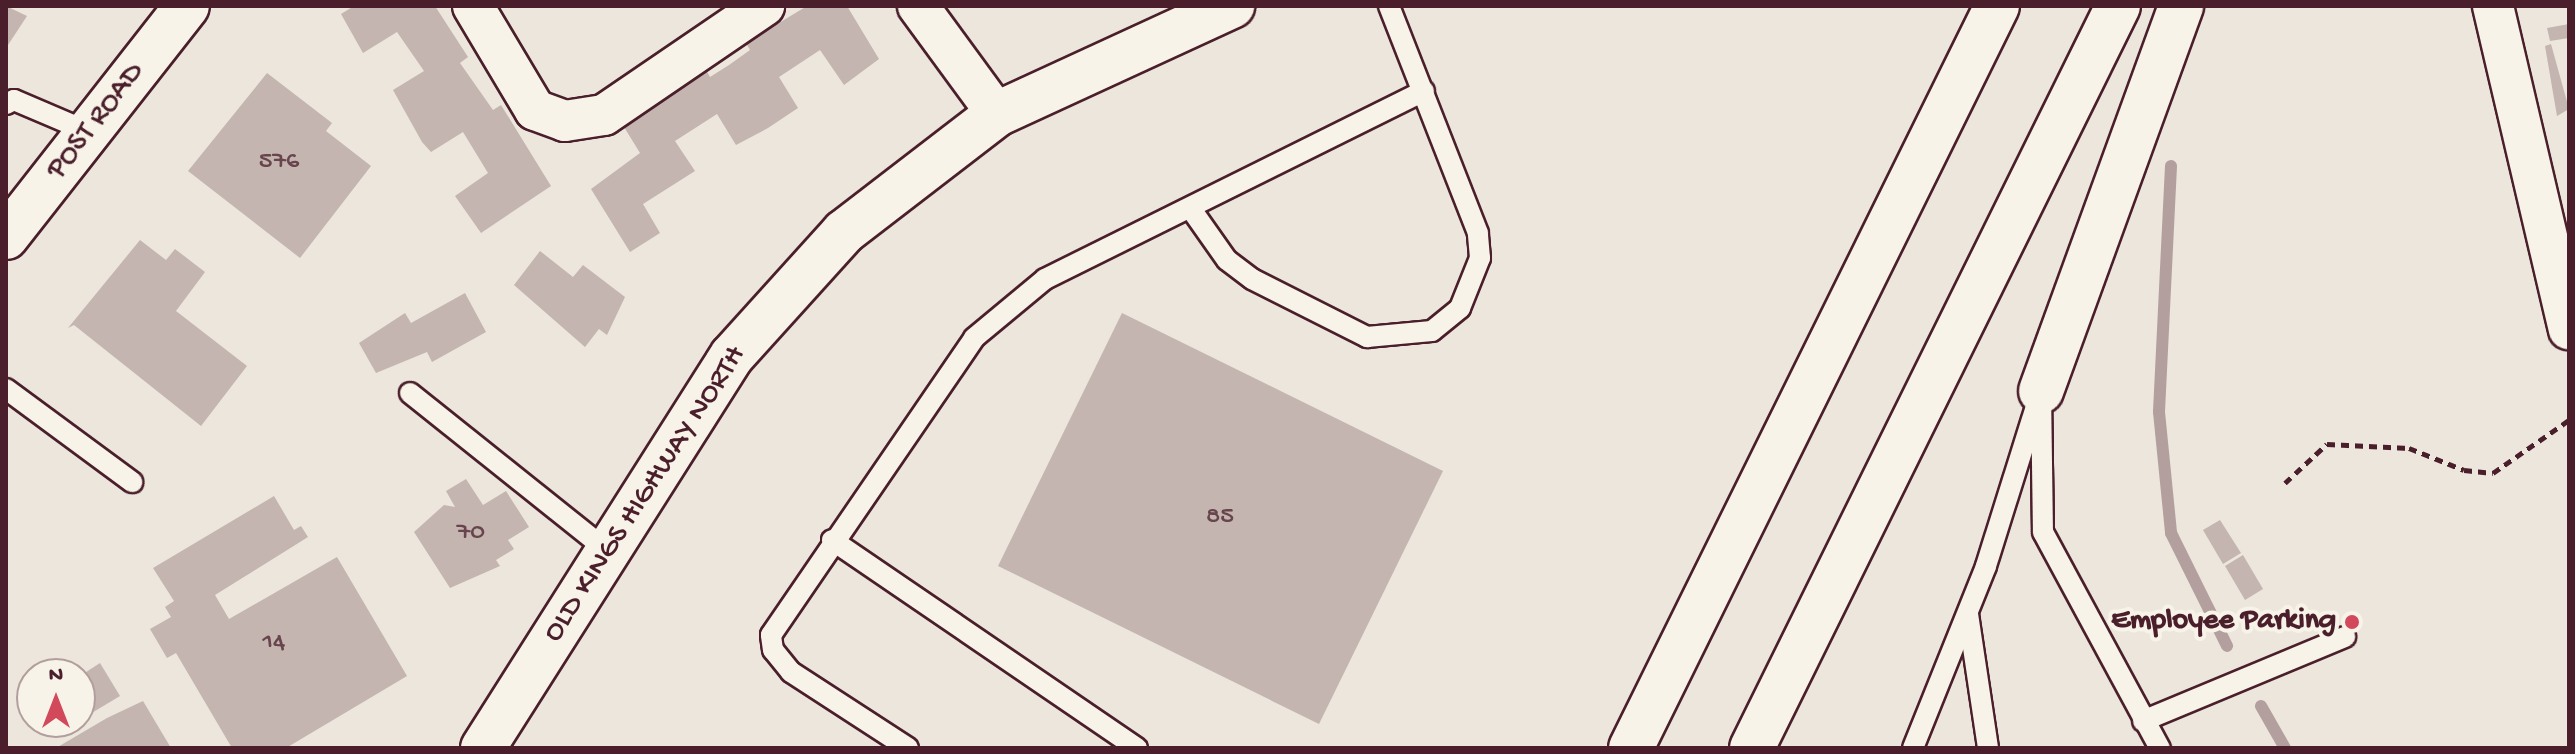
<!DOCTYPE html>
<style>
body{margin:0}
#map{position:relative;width:2575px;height:754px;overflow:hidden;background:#ece6dd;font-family:"Gochi Hand",sans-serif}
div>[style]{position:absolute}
.stream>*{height:12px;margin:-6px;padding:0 6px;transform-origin:6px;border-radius:6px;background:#b39f9d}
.building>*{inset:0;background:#c4b5b0}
.path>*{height:5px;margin-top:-2.5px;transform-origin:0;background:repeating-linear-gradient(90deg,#4a1f2b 0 8px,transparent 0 14px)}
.roads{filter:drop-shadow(2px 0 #4a1f2b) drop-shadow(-2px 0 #4a1f2b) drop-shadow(0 2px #4a1f2b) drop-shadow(0 -2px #4a1f2b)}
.lane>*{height:20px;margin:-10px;padding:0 10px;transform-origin:10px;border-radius:10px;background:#f7f3e8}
.street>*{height:40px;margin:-20px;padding:0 20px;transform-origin:20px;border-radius:20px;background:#f7f3e8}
.secondary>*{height:44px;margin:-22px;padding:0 22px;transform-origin:22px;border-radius:22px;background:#f7f3e8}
.primary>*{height:44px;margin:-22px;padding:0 22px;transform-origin:22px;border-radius:22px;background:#f7f3e8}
.highway>*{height:44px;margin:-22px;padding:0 22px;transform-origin:22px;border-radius:22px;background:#f7f3e8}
.dots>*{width:22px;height:22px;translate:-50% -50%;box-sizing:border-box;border:4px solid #f7f3e8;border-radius:50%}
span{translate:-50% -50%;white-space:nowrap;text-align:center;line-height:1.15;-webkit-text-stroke:8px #f7f3e8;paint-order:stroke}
.number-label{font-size:26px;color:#68444c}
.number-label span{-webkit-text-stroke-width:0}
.street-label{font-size:30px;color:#4a1f2b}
.poi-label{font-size:30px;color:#4a1f2b;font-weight:700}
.right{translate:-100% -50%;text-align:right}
.frame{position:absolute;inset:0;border:8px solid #4a1f2b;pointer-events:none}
.north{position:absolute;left:16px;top:658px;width:80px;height:80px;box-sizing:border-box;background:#f7f3e8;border:2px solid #b29e9c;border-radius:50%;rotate:0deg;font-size:22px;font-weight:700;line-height:32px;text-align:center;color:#4a1f2b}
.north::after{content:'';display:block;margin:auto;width:28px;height:36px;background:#d1495b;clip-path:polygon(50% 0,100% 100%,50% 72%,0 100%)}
</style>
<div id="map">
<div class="stream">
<div style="left:2171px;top:166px;width:246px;rotate:92.8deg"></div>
<div style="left:2159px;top:412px;width:122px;rotate:84.3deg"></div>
<div style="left:2171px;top:533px;width:126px;rotate:63.6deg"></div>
<div style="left:2261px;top:706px;width:48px;rotate:60.3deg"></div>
</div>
<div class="building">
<div style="clip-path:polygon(6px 6px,27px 16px,6px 48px)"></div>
<div style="clip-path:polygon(354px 6px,435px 6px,468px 57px,460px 63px,493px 110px,501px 105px,551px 186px,481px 233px,455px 196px,488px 173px,463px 132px,431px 152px,422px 142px,393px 90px,424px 71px,397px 32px,363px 53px,341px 14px)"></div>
<div style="clip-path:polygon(807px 6px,847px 6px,879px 59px,844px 85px,820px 50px,779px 77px,798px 108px,768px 128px,736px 145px,717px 114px,675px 141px,695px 171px,643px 204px,660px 233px,630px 252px,591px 189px,640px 153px,624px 127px,705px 68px,710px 77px,729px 65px,750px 50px,746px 43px)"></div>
<div style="clip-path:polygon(2569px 24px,2569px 38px,2550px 41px,2547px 28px)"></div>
<div style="clip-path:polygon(2551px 44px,2569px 109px,2557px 116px,2545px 46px)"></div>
<div style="clip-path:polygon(267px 73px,332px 123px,326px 131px,371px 166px,300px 258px,188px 171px)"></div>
<div style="clip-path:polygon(140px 240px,166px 260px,175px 249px,205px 272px,176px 311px,247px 366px,201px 426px,74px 325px,68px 328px)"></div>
<div style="clip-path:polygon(540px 251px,573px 277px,583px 265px,625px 297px,607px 335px,599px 329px,585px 347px,514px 285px)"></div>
<div style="clip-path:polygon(465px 293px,486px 332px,432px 362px,427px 352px,376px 373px,359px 343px,405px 313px,411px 323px)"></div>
<div style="clip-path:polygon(1122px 313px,1443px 471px,1319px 724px,998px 566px)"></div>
<div style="clip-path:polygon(466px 479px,483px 505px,506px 491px,529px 527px,508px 540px,514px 549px,496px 560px,500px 566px,450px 588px,414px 532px,444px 505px,455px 507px,446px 491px)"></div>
<div style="clip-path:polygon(274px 496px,294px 530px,301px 526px,308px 537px,215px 595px,229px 619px,337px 557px,407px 676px,286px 748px,232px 748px,176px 653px,167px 658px,150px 629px,171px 617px,165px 607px,174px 601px,153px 568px)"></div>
<div style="clip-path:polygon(2220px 520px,2241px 553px,2223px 564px,2203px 530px)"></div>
<div style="clip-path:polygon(2243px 555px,2263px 589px,2245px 600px,2225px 566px)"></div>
<div style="clip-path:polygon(100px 663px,120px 696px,85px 717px,80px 676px)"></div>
<div style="clip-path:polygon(143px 701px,171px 748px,56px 748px,107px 718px)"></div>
</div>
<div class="path">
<div style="left:2285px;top:483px;width:57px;rotate:-42.9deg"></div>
<div style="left:2327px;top:444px;width:82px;rotate:2.8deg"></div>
<div style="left:2409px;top:448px;width:59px;rotate:21.8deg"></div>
<div style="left:2464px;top:470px;width:29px;rotate:6deg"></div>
<div style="left:2493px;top:473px;width:93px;rotate:-34.9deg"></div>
</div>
<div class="roads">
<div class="lane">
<div style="left:6px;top:104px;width:9px;rotate:-27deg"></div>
<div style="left:14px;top:100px;width:82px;rotate:23.1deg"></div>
<div style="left:1191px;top:209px;width:62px;rotate:54.8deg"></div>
<div style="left:1227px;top:260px;width:31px;rotate:37deg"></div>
<div style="left:1252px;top:279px;width:129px;rotate:26.8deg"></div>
<div style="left:1367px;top:337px;width:65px;rotate:-5.3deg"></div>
<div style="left:1432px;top:331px;width:36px;rotate:-39deg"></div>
<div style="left:1460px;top:308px;width:54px;rotate:-68.2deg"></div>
<div style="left:1480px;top:258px;width:25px;rotate:-95deg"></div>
<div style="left:1478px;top:233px;width:244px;rotate:-111.4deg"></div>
<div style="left:6px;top:389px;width:157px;rotate:36.4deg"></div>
<div style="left:2041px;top:391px;width:141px;rotate:89.2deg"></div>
<div style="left:2043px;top:532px;width:246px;rotate:61.6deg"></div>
<div style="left:410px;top:393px;width:252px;rotate:38.6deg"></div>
<div style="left:832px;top:540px;width:369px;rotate:34.3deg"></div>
<div style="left:1968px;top:614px;width:135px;rotate:81.5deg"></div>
<div style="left:2143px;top:721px;width:219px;rotate:-22.6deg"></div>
<div style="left:908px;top:748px;width:140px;rotate:-147deg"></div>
<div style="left:791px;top:672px;width:28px;rotate:-129deg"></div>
<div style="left:773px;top:650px;width:15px;rotate:-98deg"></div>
<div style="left:771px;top:635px;width:360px;rotate:-55.6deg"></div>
<div style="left:974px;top:338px;width:92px;rotate:-39.7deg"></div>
<div style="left:1045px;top:279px;width:423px;rotate:-26.4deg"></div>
<div style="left:1913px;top:748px;width:196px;rotate:-68.1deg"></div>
<div style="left:1986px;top:566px;width:164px;rotate:-72.6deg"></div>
</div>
<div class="street">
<div style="left:473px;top:6px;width:121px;rotate:59.2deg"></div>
<div style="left:535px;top:110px;width:32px;rotate:20deg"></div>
<div style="left:565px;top:121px;width:39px;rotate:-9deg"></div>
<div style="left:604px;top:115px;width:194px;rotate:-34.3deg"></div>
<div style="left:918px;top:6px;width:134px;rotate:53.8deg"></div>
<div style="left:2493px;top:6px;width:332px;rotate:76.8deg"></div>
</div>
<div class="secondary">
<div style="left:483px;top:748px;width:464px;rotate:-57.6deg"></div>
<div style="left:732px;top:356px;width:167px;rotate:-47.9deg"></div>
<div style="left:844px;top:232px;width:193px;rotate:-37.6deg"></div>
<div style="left:997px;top:114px;width:259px;rotate:-24.7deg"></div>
</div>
<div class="primary">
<div style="left:6px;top:237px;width:293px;rotate:-51.9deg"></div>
</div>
<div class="highway">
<div style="left:2041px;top:391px;width:410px;rotate:-70deg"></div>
<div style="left:1631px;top:748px;width:827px;rotate:-63.74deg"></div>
<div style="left:1752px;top:748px;width:827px;rotate:-63.74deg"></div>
</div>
</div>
<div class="dots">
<div style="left:2352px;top:622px;background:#d1495b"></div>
</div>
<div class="number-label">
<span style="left:279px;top:163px">576</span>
<span style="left:1220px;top:518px">85</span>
<span style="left:471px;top:534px">70</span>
<span style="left:274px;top:644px">14</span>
</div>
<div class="street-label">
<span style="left:97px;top:122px;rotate:-52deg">POST ROAD</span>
<span style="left:646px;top:495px;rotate:-57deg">OLD KINGS HIGHWAY NORTH</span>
</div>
<div class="poi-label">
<span class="right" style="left:2336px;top:622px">Employee Parking</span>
</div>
<div class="frame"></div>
<div class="north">N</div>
</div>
